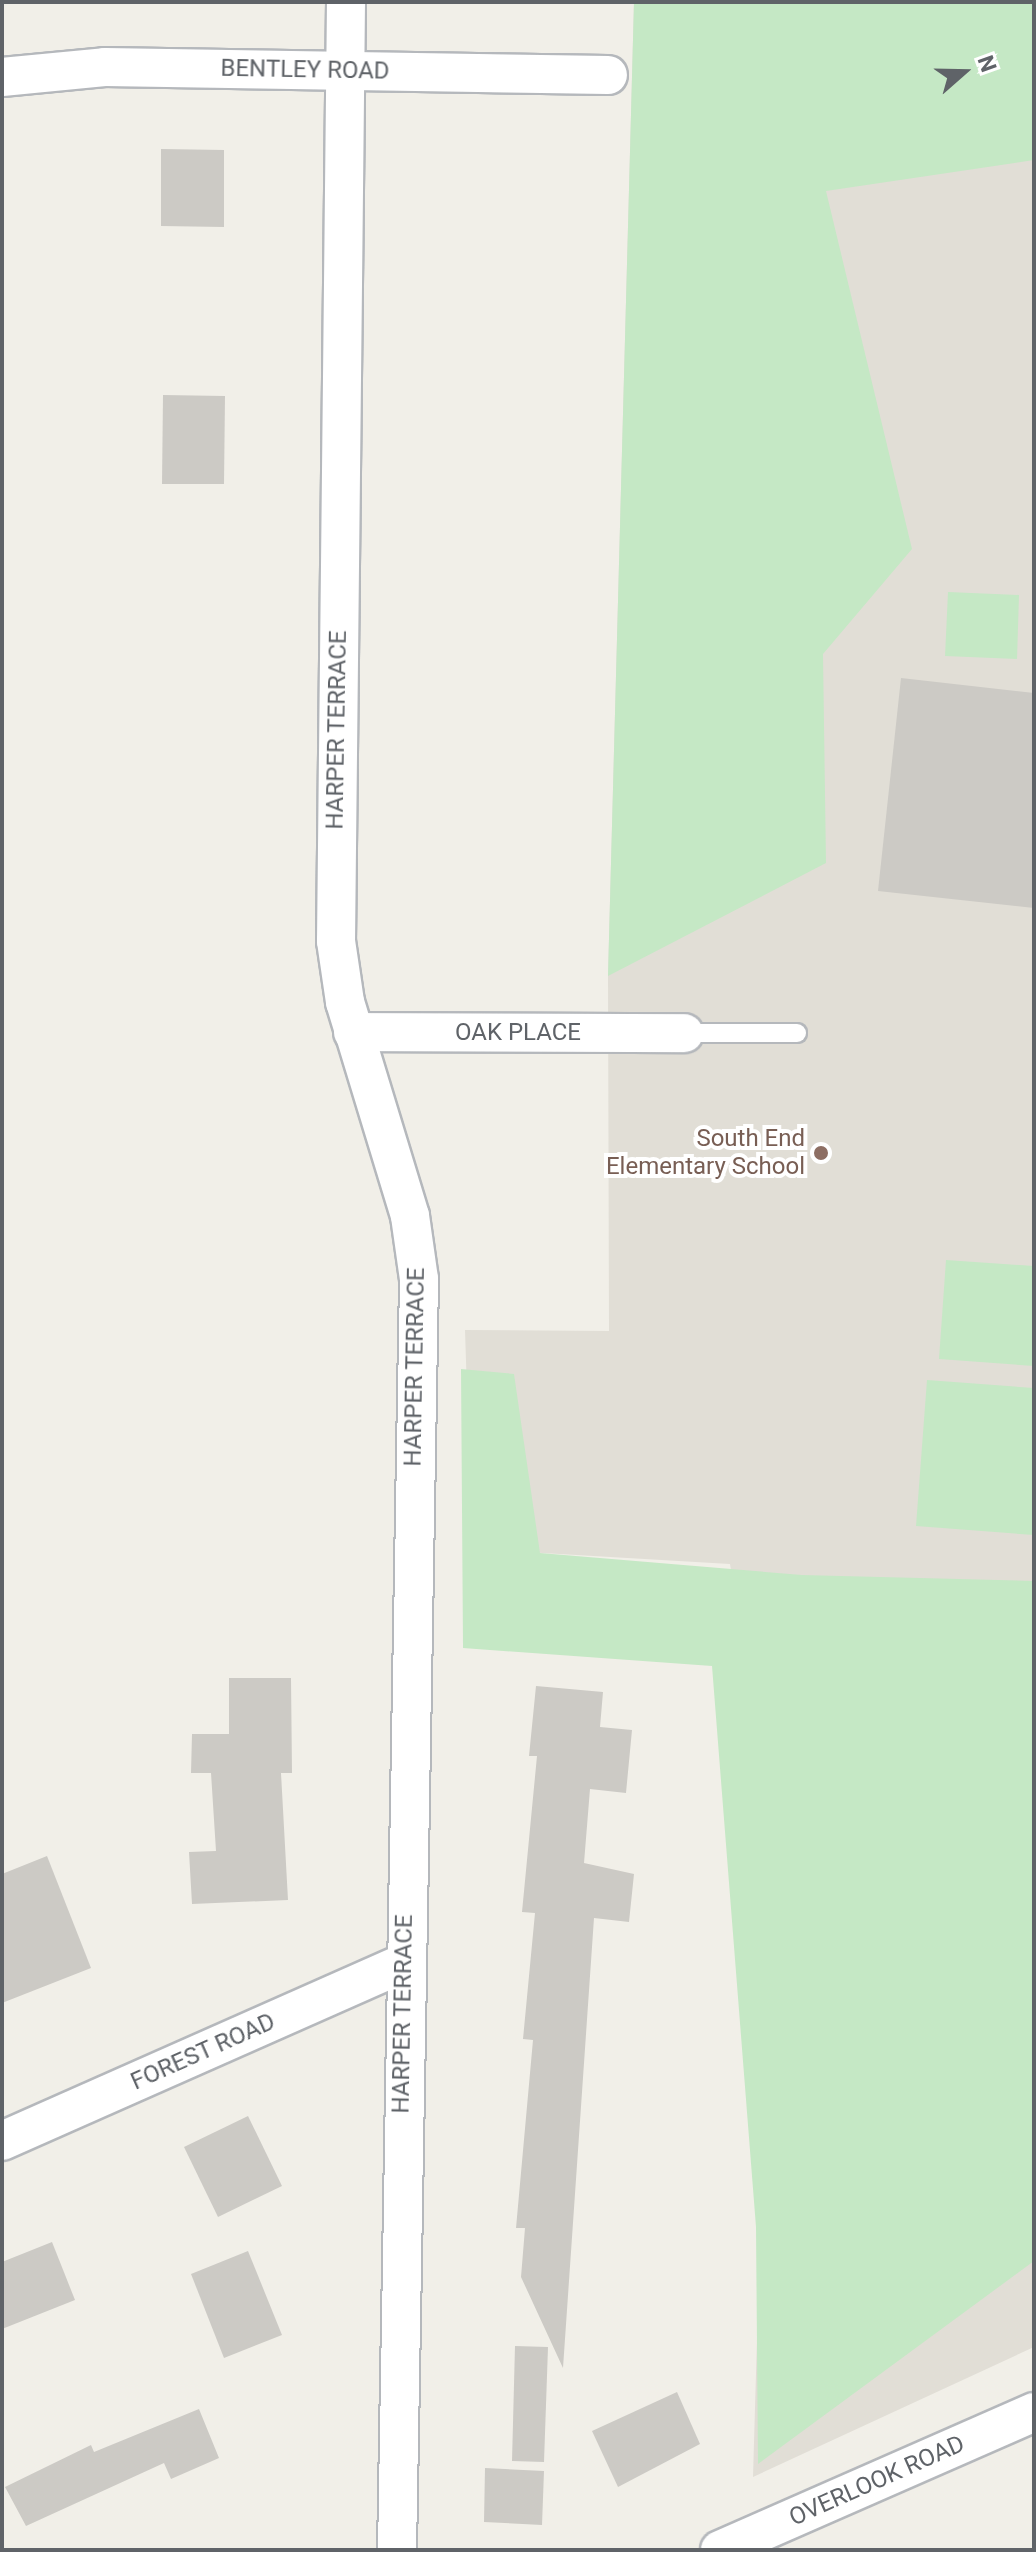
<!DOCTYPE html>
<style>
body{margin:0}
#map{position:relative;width:1036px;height:2552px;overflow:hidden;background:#f1efe8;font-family:Roboto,sans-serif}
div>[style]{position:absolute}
.education>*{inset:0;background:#e1ded6}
.green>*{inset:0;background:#c5e8c5}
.building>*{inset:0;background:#cccac5}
.roads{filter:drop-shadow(2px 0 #b5b8bc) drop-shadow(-2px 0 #b5b8bc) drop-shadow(0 2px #b5b8bc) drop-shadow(0 -2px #b5b8bc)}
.service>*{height:18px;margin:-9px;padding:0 9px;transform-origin:9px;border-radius:9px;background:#fff}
.minor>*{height:38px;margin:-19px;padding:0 19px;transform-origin:19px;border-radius:19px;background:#fff}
.dots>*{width:22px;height:22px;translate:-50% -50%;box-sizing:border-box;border:4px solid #fff;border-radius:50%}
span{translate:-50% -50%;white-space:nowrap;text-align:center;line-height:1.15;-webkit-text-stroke:8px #fff;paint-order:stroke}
.street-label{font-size:24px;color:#5f6368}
.education-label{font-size:24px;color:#785e54}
.right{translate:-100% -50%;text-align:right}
.frame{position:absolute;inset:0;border:4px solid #5f6368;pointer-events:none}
.north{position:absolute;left:924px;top:32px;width:80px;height:80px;-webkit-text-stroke:6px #fff;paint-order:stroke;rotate:70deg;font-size:22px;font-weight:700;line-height:32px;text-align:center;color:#5f6368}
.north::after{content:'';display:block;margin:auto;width:28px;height:36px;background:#5f6368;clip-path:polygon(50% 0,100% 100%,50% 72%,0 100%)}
</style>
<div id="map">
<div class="education">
<div style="clip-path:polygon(634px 2px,1034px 2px,1034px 2347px,753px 2477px,772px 1822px,730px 1564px,472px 1549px,465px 1330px,609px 1331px,608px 976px)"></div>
</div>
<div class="green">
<div style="clip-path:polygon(634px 2px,1034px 2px,1034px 160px,826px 191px,912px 549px,823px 654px,826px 863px,608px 976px)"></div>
<div style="clip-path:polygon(948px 592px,1019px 595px,1017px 659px,945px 656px)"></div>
<div style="clip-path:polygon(946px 1260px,1034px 1266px,1034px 1366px,939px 1359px)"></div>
<div style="clip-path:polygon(461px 1369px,514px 1374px,540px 1553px,802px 1575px,1034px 1581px,1034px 2261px,758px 2464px,756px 2227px,712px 1666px,463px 1648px)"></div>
<div style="clip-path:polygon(927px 1380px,1034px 1388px,1034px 1535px,916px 1526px)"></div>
</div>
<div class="building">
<div style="clip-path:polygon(161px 149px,224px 150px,224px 227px,161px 226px)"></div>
<div style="clip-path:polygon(163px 395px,225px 396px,224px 484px,162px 484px)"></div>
<div style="clip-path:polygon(901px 678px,1034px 693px,1034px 908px,878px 891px)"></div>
<div style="clip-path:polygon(229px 1678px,291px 1678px,292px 1773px,281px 1773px,288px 1900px,192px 1904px,189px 1852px,216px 1851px,211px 1773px,191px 1773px,192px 1734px,229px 1734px)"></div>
<div style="clip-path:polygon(536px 1686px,603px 1692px,600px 1727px,632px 1730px,626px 1793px,590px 1789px,584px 1863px,634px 1874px,629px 1922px,594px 1918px,563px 2368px,521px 2277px,525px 2228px,516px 2228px,533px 2040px,523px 2039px,535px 1913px,522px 1912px,537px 1756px,529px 1756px)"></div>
<div style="clip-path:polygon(47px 1856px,91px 1968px,2px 2003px,2px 1874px)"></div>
<div style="clip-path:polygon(248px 2116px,282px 2186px,218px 2217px,184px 2147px)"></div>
<div style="clip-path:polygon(52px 2242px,75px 2300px,2px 2329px,2px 2262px)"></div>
<div style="clip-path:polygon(248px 2251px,282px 2335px,224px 2358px,191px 2274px)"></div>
<div style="clip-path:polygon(515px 2346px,548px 2347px,544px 2462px,512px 2461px)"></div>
<div style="clip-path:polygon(677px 2392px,700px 2444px,618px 2487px,592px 2431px)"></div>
<div style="clip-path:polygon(199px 2409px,219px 2458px,171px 2479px,164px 2463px,26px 2526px,5px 2487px,91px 2445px,94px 2452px)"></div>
<div style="clip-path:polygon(485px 2468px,544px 2471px,542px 2525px,484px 2522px)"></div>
</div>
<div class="roads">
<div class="service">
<div style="left:684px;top:1033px;width:113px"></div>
</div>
<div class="minor">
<div style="left:346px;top:2px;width:939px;rotate:90.61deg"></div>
<div style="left:336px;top:941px;width:62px;rotate:81.6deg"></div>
<div style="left:345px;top:1002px;width:224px;rotate:73.1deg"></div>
<div style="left:410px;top:1216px;width:64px;rotate:81.9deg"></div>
<div style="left:419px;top:1279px;width:1271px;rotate:90.99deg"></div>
<div style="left:2px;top:77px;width:103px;rotate:-5.5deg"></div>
<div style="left:105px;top:67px;width:503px;rotate:0.91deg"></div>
<div style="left:353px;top:1032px;width:331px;rotate:0.2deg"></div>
<div style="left:2px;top:2141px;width:440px;rotate:-23.9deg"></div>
<div style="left:720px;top:2550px;width:343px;rotate:-23.7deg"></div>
</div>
</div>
<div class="dots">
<div style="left:821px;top:1153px;background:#8d6e63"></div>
</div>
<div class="street-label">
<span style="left:305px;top:70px;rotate:1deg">BENTLEY ROAD</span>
<span style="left:337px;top:730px;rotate:-89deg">HARPER TERRACE</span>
<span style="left:518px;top:1033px">OAK PLACE</span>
<span style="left:415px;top:1367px;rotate:-89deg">HARPER TERRACE</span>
<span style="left:403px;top:2014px;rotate:-89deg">HARPER TERRACE</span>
<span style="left:203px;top:2052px;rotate:-24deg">FOREST ROAD</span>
<span style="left:877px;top:2481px;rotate:-24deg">OVERLOOK ROAD</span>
</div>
<div class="education-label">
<span class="right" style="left:805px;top:1153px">South End<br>Elementary School</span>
</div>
<div class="frame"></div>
<div class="north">N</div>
</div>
